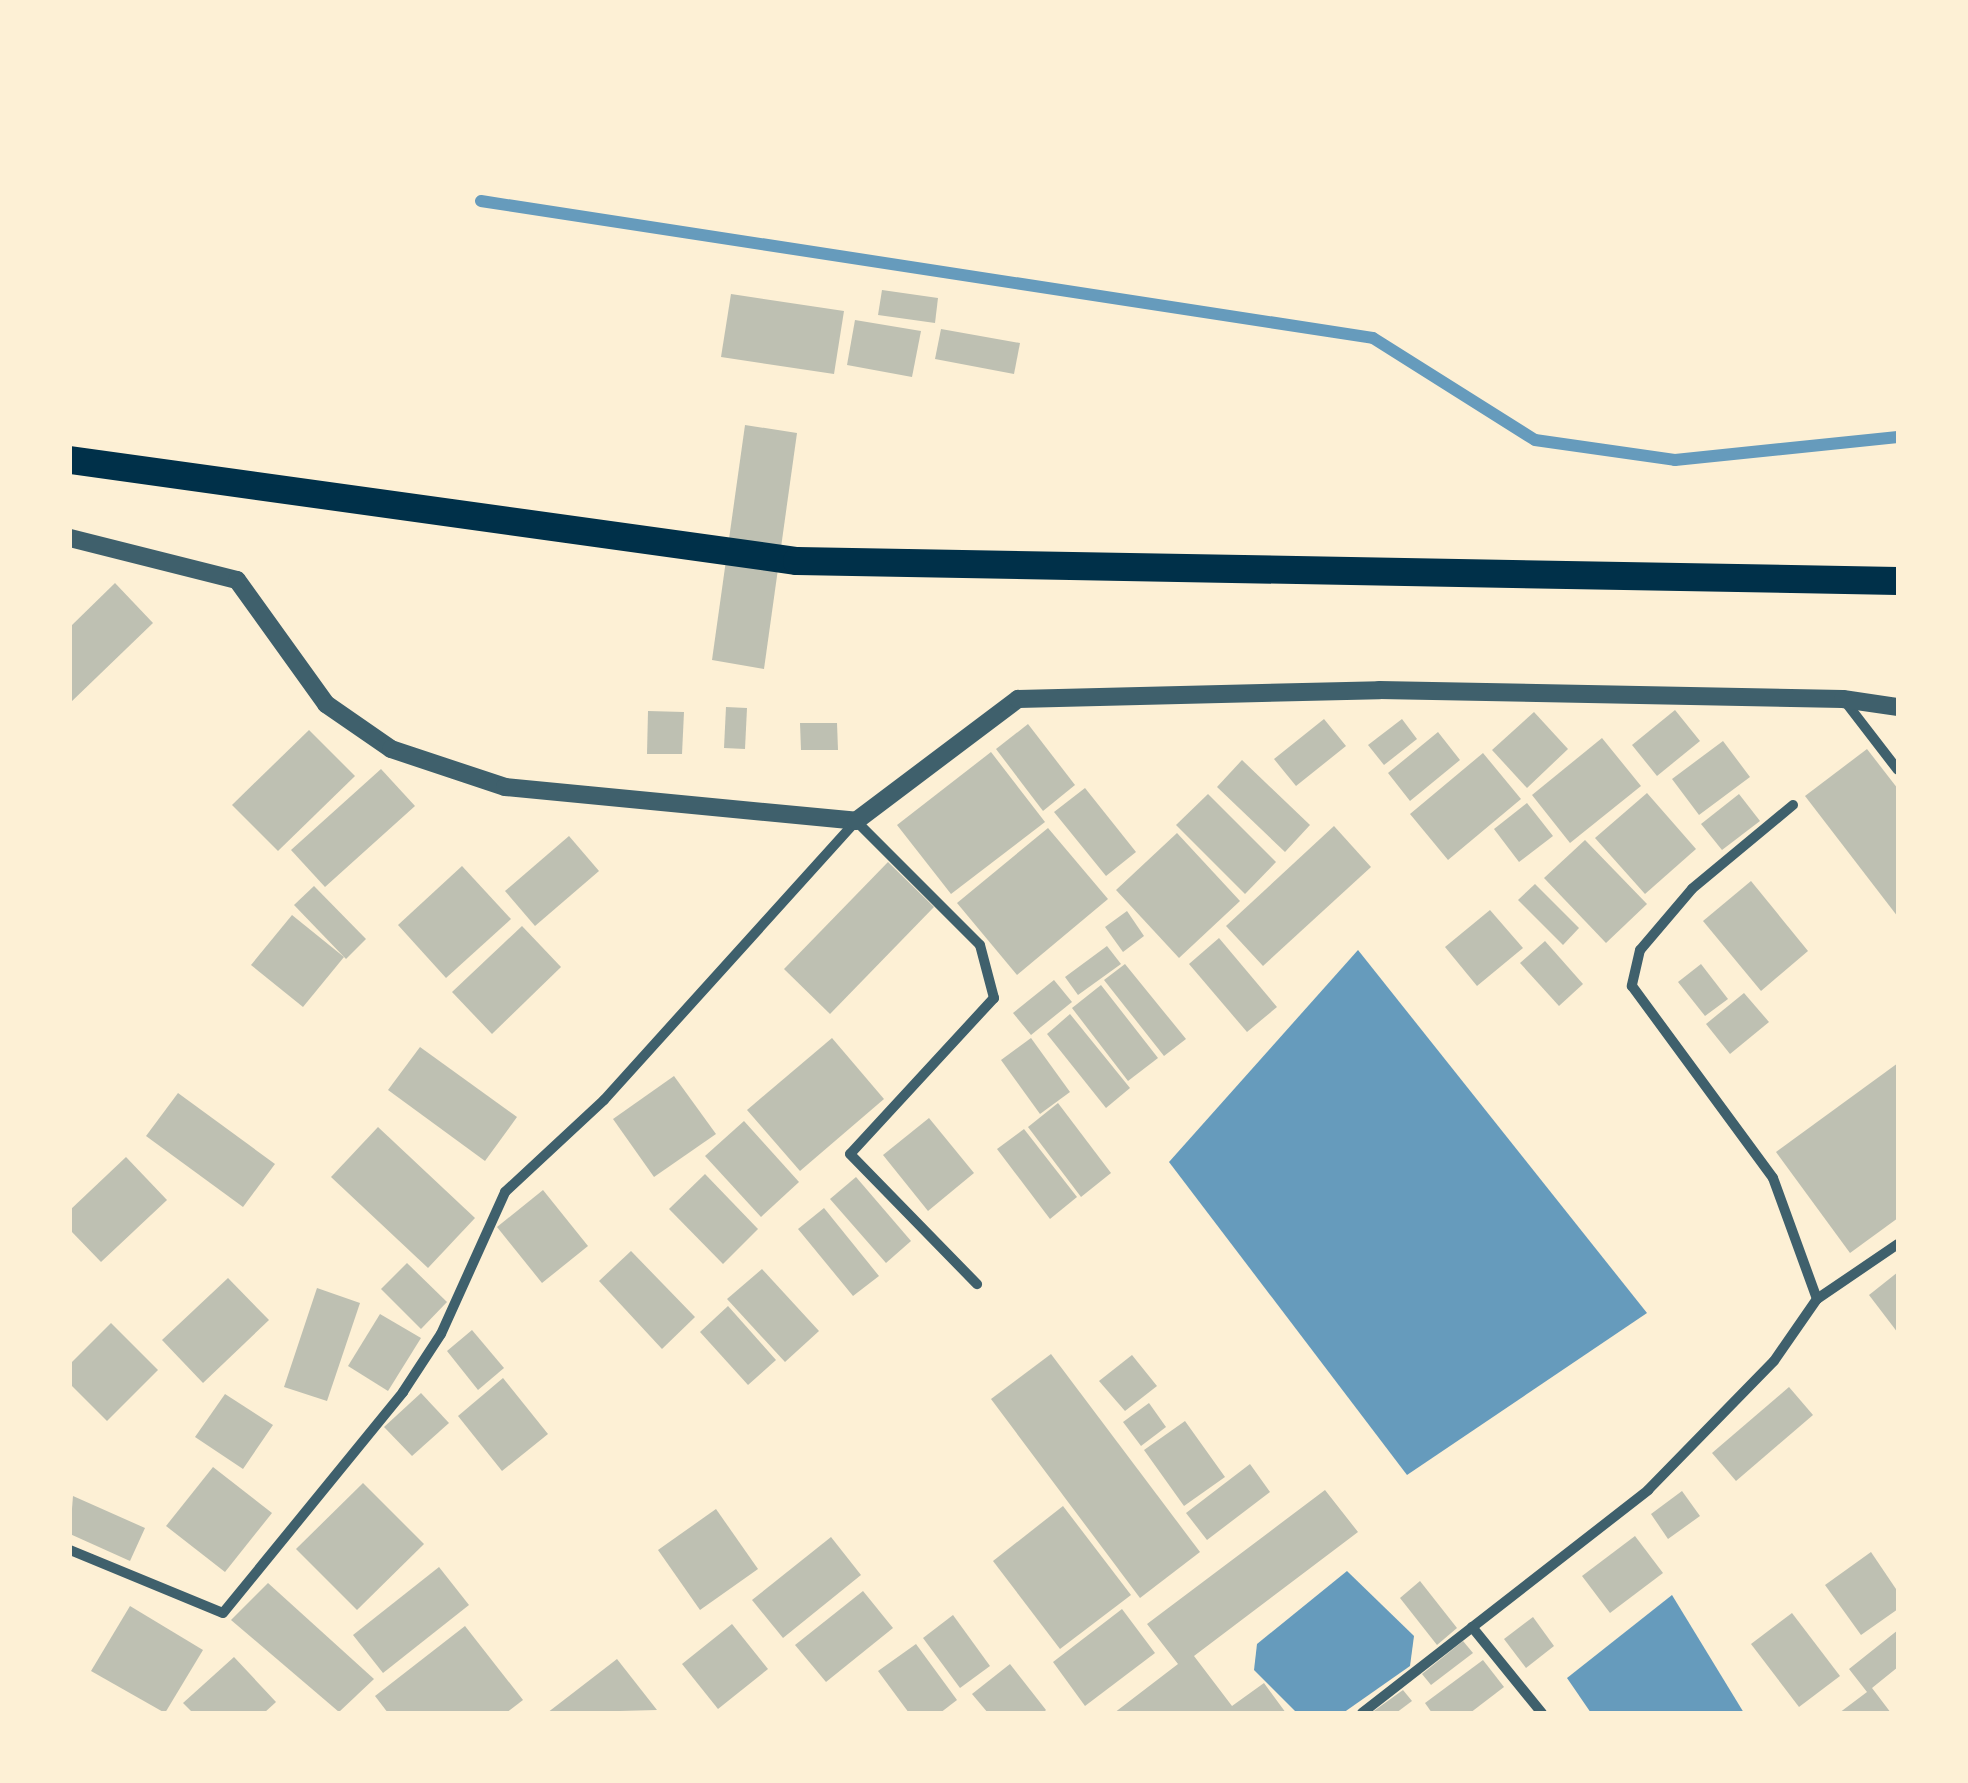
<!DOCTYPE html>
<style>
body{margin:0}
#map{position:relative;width:1968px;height:1783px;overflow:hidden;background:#fdf0d5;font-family:"Source Sans 3",sans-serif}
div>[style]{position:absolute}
.water>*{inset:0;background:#669bbc}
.stream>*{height:12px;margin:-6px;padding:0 6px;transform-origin:6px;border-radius:6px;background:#669bbc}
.building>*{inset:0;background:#bec0b2}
.minor>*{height:10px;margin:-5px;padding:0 5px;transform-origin:5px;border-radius:5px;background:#3f606c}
.tertiary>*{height:18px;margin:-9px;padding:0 9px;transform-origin:9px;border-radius:9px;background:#3f606c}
.trunk>*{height:28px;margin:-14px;padding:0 14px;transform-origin:14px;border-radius:14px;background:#003049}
span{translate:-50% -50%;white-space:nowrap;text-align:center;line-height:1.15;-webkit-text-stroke:9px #fdf0d5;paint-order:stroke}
.frame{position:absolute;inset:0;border:72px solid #fdf0d5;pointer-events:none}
</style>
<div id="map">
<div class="water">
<div style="clip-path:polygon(1358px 950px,1647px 1313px,1407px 1475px,1169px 1162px)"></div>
<div style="clip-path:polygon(1347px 1571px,1414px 1636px,1410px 1666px,1343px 1713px,1297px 1713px,1254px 1670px,1257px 1644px)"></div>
<div style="clip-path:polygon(1672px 1595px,1744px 1713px,1591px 1713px,1567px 1678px)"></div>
</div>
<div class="stream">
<div style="left:481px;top:201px;width:902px;rotate:8.73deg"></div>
<div style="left:1373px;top:338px;width:191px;rotate:32.2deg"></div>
<div style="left:1535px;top:440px;width:141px;rotate:8.1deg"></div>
<div style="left:1675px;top:460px;width:224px;rotate:-5.9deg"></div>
</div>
<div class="building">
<div style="clip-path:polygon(882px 290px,938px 298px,935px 323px,878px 315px)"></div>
<div style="clip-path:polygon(731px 294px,844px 311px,834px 374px,721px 357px)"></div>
<div style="clip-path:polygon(855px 320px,921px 331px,912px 377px,847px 365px)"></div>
<div style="clip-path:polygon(941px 329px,1020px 343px,1014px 374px,935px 359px)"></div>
<div style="clip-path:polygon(745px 425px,797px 433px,764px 669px,712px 660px)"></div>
<div style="clip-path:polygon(115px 583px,153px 623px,70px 703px,70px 627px)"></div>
<div style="clip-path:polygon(726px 707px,747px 708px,745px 749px,724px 748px)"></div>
<div style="clip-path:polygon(1675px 710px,1700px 741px,1657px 776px,1632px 745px)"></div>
<div style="clip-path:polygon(648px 711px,684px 712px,682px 754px,647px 754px)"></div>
<div style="clip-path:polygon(1534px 712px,1568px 749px,1527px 788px,1492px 750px)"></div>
<div style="clip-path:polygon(1324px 719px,1346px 746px,1296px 786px,1274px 759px)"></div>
<div style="clip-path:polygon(1402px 719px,1417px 739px,1384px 765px,1368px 745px)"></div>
<div style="clip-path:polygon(800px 723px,837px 723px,838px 750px,801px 750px)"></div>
<div style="clip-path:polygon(1028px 724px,1075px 785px,1043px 811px,996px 749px)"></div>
<div style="clip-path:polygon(309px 730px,355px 776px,278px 851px,232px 805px)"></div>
<div style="clip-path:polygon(1438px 732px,1460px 760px,1410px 801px,1388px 773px)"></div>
<div style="clip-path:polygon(1602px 738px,1641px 786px,1570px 843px,1532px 795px)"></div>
<div style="clip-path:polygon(1723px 741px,1750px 777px,1699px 815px,1672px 779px)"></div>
<div style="clip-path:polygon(1867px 749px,1898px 789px,1898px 917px,1805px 796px)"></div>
<div style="clip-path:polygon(991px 752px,1045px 822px,951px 894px,897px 825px)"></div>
<div style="clip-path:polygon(1483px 753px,1521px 799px,1448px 860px,1410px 814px)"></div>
<div style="clip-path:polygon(1242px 760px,1310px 825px,1285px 852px,1217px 787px)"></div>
<div style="clip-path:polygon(381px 769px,415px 806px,325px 887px,291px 850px)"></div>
<div style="clip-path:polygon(1085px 788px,1136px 852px,1106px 876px,1054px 812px)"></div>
<div style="clip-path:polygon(1647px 793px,1696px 849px,1645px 894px,1595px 838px)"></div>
<div style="clip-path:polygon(1208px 794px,1276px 862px,1245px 894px,1176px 825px)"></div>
<div style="clip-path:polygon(1739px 794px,1760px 821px,1722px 850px,1701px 824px)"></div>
<div style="clip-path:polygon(1527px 803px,1553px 836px,1519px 862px,1494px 829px)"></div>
<div style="clip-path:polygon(1334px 826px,1371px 867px,1263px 966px,1226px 926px)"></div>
<div style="clip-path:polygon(1048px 828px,1108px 899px,1017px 975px,957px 903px)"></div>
<div style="clip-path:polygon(1177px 833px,1240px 901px,1179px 958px,1116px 890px)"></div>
<div style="clip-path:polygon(569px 836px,599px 871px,535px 926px,505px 891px)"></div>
<div style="clip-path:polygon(1585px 840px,1647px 904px,1606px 943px,1544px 878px)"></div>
<div style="clip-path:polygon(888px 862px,934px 907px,830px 1014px,784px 969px)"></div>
<div style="clip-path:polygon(462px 866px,511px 919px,446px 978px,398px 925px)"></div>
<div style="clip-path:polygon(1751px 881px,1808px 951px,1761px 991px,1703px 921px)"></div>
<div style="clip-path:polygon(1535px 884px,1579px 928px,1563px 945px,1518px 900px)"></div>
<div style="clip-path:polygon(314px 886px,366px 939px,346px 959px,294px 905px)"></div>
<div style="clip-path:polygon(1490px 910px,1523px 948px,1477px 986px,1445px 947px)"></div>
<div style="clip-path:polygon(1127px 911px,1144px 936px,1123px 952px,1105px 927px)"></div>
<div style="clip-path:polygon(292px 915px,344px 957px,303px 1007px,251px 965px)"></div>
<div style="clip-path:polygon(522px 926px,561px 967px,492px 1034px,452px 992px)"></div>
<div style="clip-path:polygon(1219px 938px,1277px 1007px,1247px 1032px,1189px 964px)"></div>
<div style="clip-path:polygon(1545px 941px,1583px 984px,1559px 1006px,1520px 963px)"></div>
<div style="clip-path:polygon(1107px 946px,1121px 964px,1078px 995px,1065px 977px)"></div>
<div style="clip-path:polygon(1125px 964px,1186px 1039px,1164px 1056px,1104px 980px)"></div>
<div style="clip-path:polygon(1701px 964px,1728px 999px,1705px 1016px,1678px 982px)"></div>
<div style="clip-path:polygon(1054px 980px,1072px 1002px,1031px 1035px,1013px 1013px)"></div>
<div style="clip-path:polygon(1101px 985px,1158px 1058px,1128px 1081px,1072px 1008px)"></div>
<div style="clip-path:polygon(1744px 993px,1769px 1022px,1730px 1054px,1706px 1024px)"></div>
<div style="clip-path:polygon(1070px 1014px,1130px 1088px,1106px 1108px,1047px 1034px)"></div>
<div style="clip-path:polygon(832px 1038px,884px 1099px,800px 1171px,747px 1110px)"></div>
<div style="clip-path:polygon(1031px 1038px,1070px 1092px,1040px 1114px,1001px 1060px)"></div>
<div style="clip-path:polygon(420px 1047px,517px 1117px,485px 1161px,388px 1090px)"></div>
<div style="clip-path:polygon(1898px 1063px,1898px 1218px,1850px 1253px,1776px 1152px)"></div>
<div style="clip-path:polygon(674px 1076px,716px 1134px,654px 1177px,613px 1119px)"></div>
<div style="clip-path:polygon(178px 1093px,275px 1164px,243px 1207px,146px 1136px)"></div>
<div style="clip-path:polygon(1058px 1103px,1111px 1173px,1081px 1197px,1028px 1127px)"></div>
<div style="clip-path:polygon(929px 1118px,974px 1173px,928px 1211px,883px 1155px)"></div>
<div style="clip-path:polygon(744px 1121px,799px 1182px,761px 1217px,705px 1156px)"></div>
<div style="clip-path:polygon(378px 1127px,475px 1218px,428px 1268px,331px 1177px)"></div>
<div style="clip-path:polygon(1024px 1129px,1077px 1197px,1050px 1219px,997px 1149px)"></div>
<div style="clip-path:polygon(126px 1157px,167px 1200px,101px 1262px,70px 1230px,70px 1210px)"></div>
<div style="clip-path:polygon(705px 1174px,758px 1229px,723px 1264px,669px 1209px)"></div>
<div style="clip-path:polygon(856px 1177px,911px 1241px,886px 1263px,830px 1199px)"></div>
<div style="clip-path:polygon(543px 1190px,588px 1246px,542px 1283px,497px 1227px)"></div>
<div style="clip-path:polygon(824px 1208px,879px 1276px,853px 1296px,798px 1229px)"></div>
<div style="clip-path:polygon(631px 1251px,695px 1317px,662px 1349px,599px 1281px)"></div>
<div style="clip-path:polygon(407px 1263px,447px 1302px,421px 1329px,381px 1289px)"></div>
<div style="clip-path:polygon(762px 1269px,819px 1331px,785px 1362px,727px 1299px)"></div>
<div style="clip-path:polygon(1898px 1272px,1898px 1333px,1869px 1295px)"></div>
<div style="clip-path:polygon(228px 1278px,269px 1320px,203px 1383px,162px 1340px)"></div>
<div style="clip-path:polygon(317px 1288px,360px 1303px,327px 1401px,284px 1387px)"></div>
<div style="clip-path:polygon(728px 1306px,776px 1360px,748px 1385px,700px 1332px)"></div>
<div style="clip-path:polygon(380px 1314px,421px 1338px,388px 1391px,348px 1366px)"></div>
<div style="clip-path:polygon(111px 1323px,158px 1370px,107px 1421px,70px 1384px,70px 1364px)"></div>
<div style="clip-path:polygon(472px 1330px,504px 1368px,478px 1390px,447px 1351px)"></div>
<div style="clip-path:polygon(1051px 1354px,1200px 1552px,1140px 1598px,991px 1399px)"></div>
<div style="clip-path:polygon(1132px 1355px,1157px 1386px,1125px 1411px,1099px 1381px)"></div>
<div style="clip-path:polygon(503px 1378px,548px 1434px,502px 1471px,458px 1416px)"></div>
<div style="clip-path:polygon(1789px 1387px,1813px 1415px,1736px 1481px,1712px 1453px)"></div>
<div style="clip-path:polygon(421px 1393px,449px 1423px,412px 1456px,384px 1427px)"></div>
<div style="clip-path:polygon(225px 1394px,273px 1425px,243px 1469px,195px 1437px)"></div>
<div style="clip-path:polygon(1149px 1403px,1166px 1427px,1141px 1446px,1123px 1422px)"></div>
<div style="clip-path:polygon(1185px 1421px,1225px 1477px,1184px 1506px,1144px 1450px)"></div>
<div style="clip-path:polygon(1250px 1464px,1270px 1492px,1207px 1540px,1186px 1513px)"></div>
<div style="clip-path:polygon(213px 1467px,272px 1513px,225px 1572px,166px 1526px)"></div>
<div style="clip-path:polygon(363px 1483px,424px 1544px,357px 1610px,296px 1549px)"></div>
<div style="clip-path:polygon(1325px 1490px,1358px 1532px,1194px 1656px,1232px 1706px,1264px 1683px,1286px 1713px,1114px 1713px,1178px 1664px,1147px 1624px)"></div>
<div style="clip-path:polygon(1682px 1491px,1700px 1516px,1668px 1539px,1651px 1514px)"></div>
<div style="clip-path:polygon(73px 1496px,145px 1528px,130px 1561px,70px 1534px)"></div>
<div style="clip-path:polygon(1063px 1506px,1131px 1595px,1060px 1649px,993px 1561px)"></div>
<div style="clip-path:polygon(716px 1509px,758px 1569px,700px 1610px,658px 1550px)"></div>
<div style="clip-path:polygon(1635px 1536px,1663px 1573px,1610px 1613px,1582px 1576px)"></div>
<div style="clip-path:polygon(831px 1537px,861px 1575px,783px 1638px,752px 1600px)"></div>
<div style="clip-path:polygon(1871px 1552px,1898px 1592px,1898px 1609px,1861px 1635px,1825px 1585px)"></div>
<div style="clip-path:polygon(439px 1567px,469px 1605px,383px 1673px,353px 1635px)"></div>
<div style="clip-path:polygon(1420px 1581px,1457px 1628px,1437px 1645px,1400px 1598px)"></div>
<div style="clip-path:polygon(268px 1583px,374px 1679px,339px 1712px,231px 1620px)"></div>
<div style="clip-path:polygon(863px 1591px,893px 1628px,826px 1682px,795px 1645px)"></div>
<div style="clip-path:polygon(130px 1606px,203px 1650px,165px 1713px,91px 1671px)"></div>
<div style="clip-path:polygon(1122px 1609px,1155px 1653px,1085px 1706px,1053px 1662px)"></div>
<div style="clip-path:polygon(1792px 1613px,1840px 1676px,1799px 1707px,1751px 1644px)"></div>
<div style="clip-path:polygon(953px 1615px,990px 1666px,960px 1688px,923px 1638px)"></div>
<div style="clip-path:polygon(1533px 1617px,1554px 1646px,1526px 1668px,1504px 1639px)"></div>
<div style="clip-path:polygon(732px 1624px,768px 1669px,718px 1709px,682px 1664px)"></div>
<div style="clip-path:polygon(465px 1626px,523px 1700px,506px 1713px,388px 1713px,375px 1696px)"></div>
<div style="clip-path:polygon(1898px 1630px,1898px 1667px,1872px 1688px,1891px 1713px,1839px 1713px,1867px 1692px,1849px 1669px)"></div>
<div style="clip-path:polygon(1463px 1641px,1473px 1653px,1431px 1685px,1422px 1674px)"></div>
<div style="clip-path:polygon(916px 1644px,957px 1700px,940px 1713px,909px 1713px,878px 1671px)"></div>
<div style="clip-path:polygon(234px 1657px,276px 1702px,264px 1713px,193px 1713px,183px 1703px)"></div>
<div style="clip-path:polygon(617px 1659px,657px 1710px,547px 1713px)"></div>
<div style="clip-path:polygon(1483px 1660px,1504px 1687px,1470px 1713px,1432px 1713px,1425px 1703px)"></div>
<div style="clip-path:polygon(1010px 1664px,1046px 1710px,1043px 1713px,988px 1713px,972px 1694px)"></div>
<div style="clip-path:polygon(1403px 1690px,1412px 1701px,1396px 1713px,1371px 1713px)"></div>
</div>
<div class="minor">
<div style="left:1844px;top:700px;width:88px;rotate:52.4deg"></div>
<div style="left:1793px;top:805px;width:131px;rotate:140.3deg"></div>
<div style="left:1692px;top:889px;width:80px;rotate:130.4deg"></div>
<div style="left:1640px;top:950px;width:37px;rotate:103deg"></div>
<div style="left:1632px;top:986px;width:238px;rotate:53.7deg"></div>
<div style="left:1773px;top:1178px;width:129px;rotate:70deg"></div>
<div style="left:70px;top:1550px;width:165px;rotate:22.4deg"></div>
<div style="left:223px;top:1613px;width:285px;rotate:-50.8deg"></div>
<div style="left:403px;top:1392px;width:69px;rotate:-56.8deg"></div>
<div style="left:441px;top:1334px;width:156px;rotate:-65.7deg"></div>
<div style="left:505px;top:1192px;width:135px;rotate:-42.9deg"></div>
<div style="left:604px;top:1100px;width:376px;rotate:-47.9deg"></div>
<div style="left:856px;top:821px;width:175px;rotate:45deg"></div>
<div style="left:980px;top:945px;width:55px;rotate:75.2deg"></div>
<div style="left:994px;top:998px;width:212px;rotate:132.7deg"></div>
<div style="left:850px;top:1154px;width:182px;rotate:45.7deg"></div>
<div style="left:1472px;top:1627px;width:111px;rotate:50.9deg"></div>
<div style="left:1362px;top:1713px;width:363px;rotate:-37.9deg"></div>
<div style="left:1648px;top:1490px;width:180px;rotate:-45.7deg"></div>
<div style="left:1774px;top:1361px;width:75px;rotate:-55.3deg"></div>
<div style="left:1817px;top:1299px;width:98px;rotate:-34.2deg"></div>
</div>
<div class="tertiary">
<div style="left:70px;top:538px;width:172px;rotate:14.1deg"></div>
<div style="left:237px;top:580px;width:153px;rotate:54.3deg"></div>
<div style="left:326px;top:704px;width:79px;rotate:34.7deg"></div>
<div style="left:391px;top:749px;width:120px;rotate:18.4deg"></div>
<div style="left:505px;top:787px;width:353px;rotate:5.5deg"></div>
<div style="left:856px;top:821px;width:203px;rotate:-37deg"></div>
<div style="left:1018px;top:699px;width:361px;rotate:-1.4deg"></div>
<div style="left:1379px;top:690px;width:464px;rotate:1.1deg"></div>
<div style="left:1843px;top:699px;width:56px;rotate:8.3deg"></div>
</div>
<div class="trunk">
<div style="left:70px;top:460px;width:734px;rotate:7.91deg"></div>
<div style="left:797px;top:561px;width:1101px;rotate:1.04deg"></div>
</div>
<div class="frame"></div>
</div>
